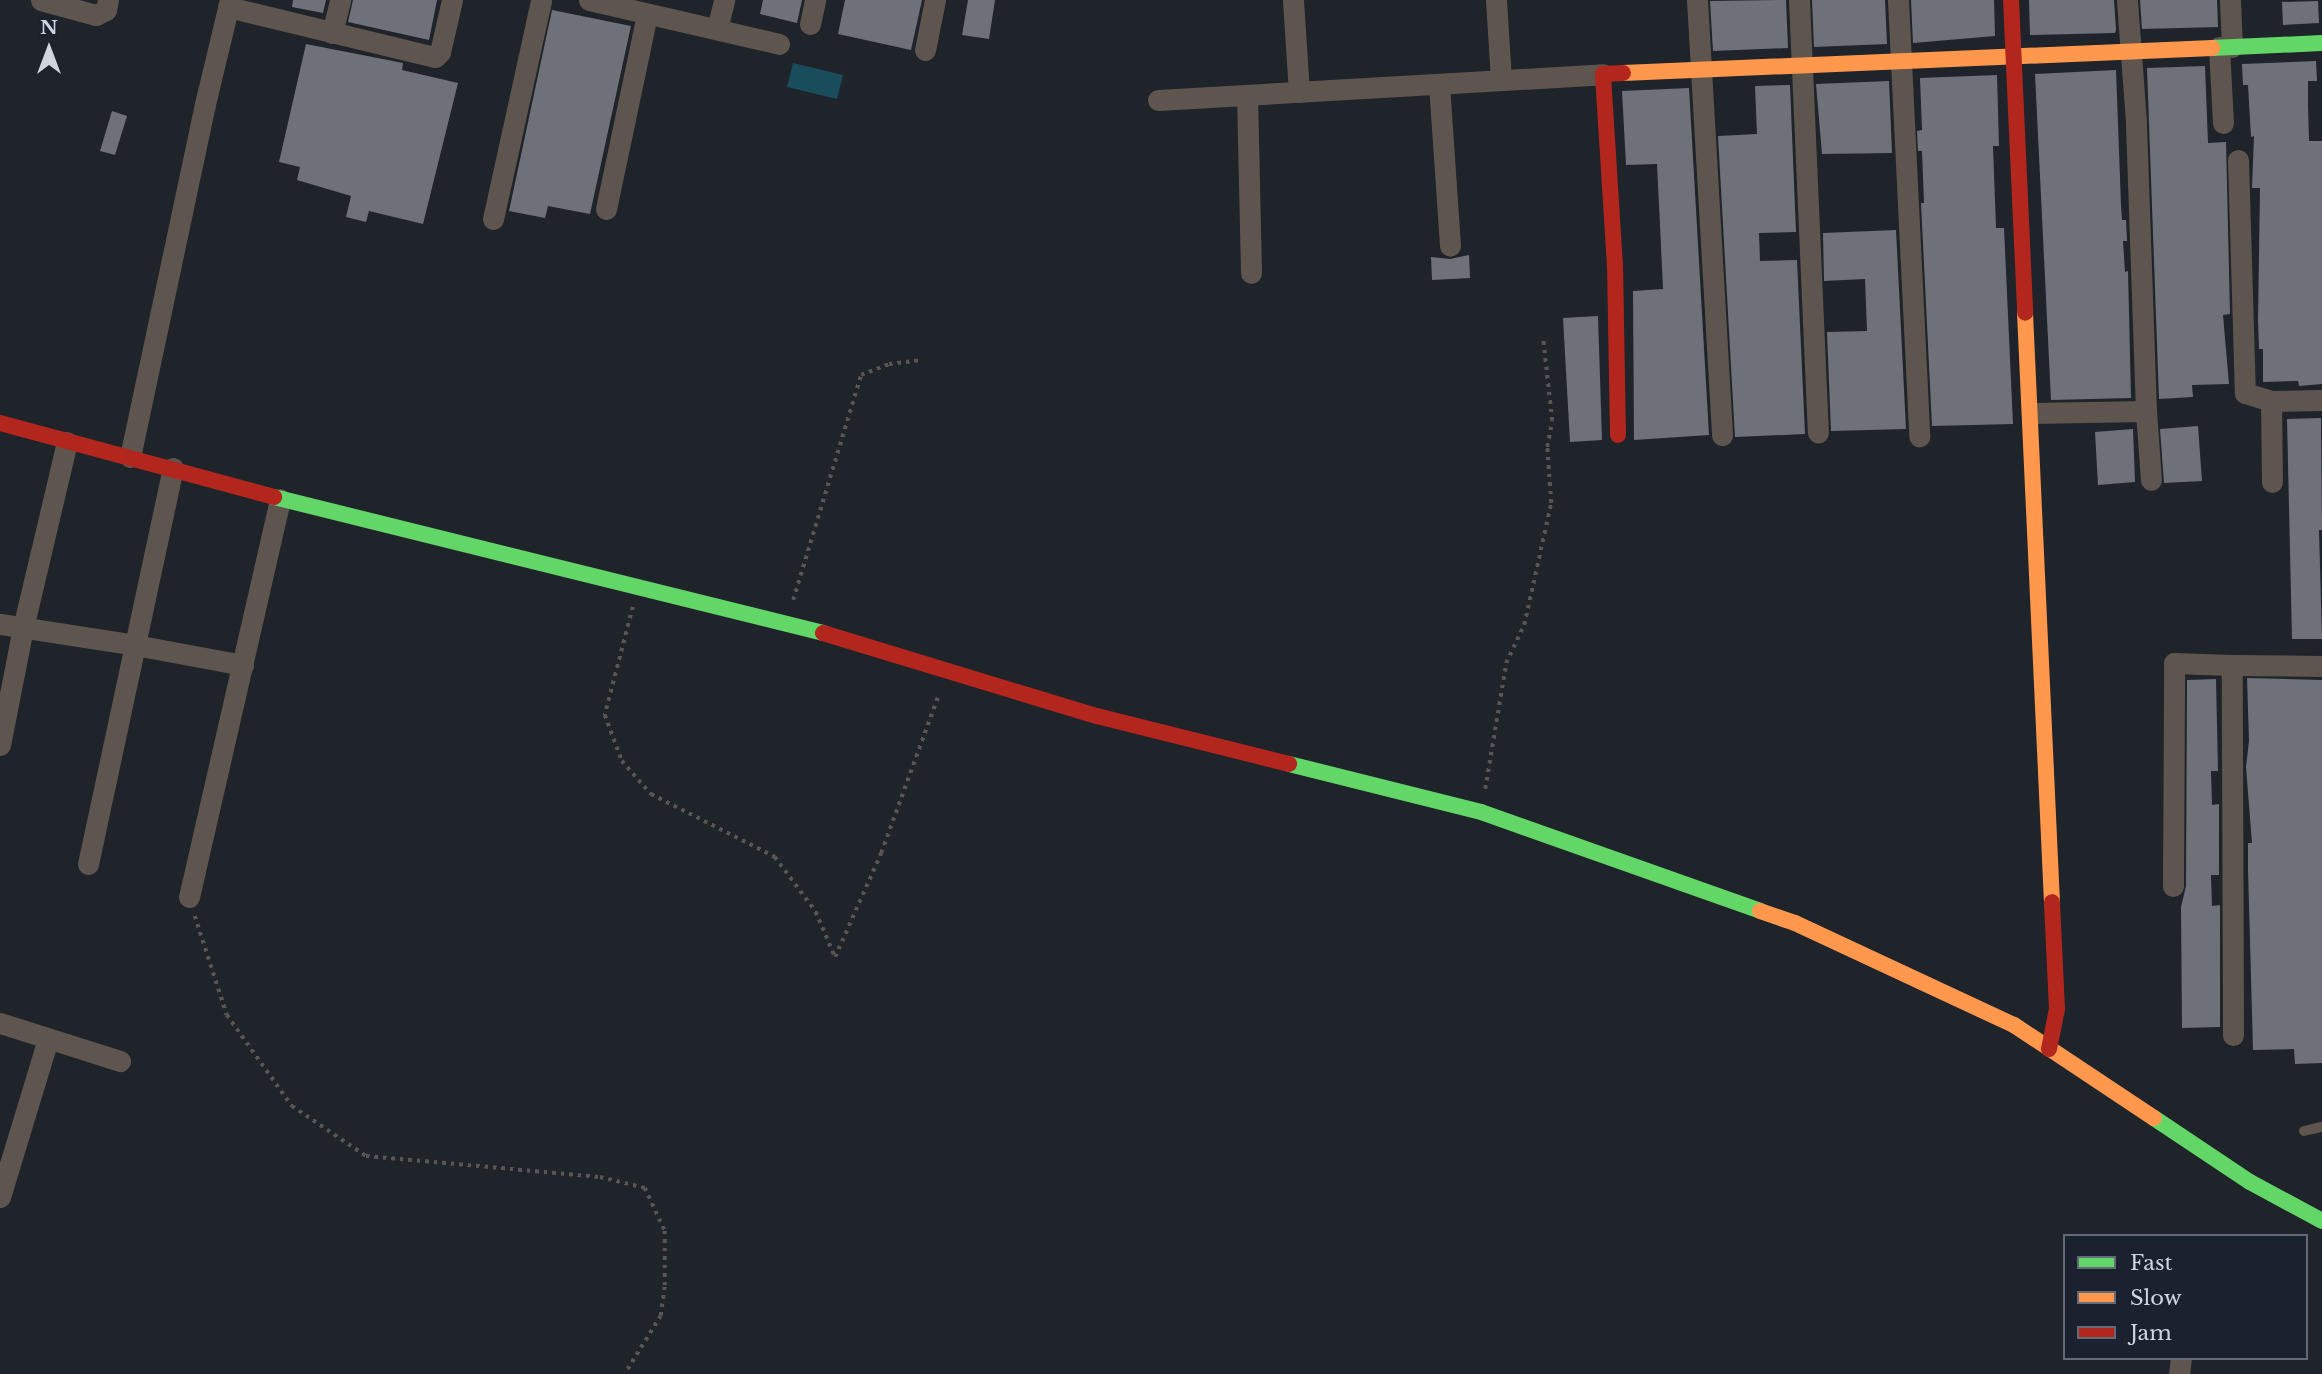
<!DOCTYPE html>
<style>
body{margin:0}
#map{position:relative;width:2322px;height:1374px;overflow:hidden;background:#1f232a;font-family:"Libre Baskerville",serif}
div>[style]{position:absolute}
.water>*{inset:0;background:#194d5c}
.building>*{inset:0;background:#6e7278}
.path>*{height:3.5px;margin-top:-1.75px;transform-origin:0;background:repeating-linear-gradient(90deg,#595553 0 3.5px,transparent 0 8.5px)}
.lane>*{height:10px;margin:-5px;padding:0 5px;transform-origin:5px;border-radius:5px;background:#5e554f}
.street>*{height:21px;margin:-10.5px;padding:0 10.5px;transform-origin:10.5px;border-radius:10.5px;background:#5e554f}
.fast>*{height:16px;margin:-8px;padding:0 8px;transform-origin:8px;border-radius:8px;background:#63d668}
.slow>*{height:16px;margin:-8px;padding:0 8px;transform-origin:8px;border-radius:8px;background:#ff974d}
.jam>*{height:16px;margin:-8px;padding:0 8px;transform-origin:8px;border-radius:8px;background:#b3261e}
span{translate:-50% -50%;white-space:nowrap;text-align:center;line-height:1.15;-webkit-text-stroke:7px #1a222f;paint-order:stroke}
.legend{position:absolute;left:2063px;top:1234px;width:245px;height:126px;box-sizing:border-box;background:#1a222f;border:2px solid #636a75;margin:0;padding:9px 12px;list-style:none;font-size:21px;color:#d0d5de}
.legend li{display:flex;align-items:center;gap:14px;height:35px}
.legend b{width:35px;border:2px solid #636a75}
.north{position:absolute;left:14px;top:14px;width:70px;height:70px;-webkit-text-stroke:5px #1a222f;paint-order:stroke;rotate:0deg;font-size:19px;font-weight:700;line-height:28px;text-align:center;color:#d0d5de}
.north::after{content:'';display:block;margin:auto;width:24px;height:32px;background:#d0d5de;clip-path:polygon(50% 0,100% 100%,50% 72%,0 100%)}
</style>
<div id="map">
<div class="water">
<div style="clip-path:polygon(793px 63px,843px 75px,837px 99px,787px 87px)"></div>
</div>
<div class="building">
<div style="clip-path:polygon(293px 0,326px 0,323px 13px,292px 7px)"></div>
<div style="clip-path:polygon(353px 0,437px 0,429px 40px,348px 22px)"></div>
<div style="clip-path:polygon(763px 0,802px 0,797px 23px,760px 14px)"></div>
<div style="clip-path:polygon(845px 0,922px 0,911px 50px,838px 34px)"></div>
<div style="clip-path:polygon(968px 0,995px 0,989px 39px,962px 35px)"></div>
<div style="clip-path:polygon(1779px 0,1786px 0,1788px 48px,1713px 51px,1710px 1px)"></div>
<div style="clip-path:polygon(1812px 0,1885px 0,1887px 44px,1814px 47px)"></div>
<div style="clip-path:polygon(1911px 0,1994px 0,1995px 36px,1913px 43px)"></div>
<div style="clip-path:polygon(2029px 0,2114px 0,2116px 30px,2115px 33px,2030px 35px)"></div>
<div style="clip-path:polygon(2140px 0,2217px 0,2218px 27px,2142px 29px)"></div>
<div style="clip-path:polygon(2318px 1px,2319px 23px,2283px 25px,2282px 2px)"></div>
<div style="clip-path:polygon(552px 10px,631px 26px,590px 214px,548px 206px,545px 218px,509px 211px)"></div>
<div style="clip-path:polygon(306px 44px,403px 63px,402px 70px,458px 83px,423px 224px,369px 211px,366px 222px,346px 217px,351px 196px,297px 180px,300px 167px,279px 162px)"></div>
<div style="clip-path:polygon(2316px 61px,2317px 81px,2308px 81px,2308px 106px,2309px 141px,2322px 141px,2322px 384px,2299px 386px,2298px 381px,2263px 382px,2263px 349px,2259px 349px,2258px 321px,2260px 188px,2252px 188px,2254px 136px,2251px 137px,2248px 85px,2243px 85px,2242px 64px)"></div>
<div style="clip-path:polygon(2205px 66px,2208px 143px,2226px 142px,2230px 314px,2223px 315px,2229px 384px,2192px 385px,2193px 397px,2159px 399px,2147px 68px)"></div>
<div style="clip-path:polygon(2116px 70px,2121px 205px,2122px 220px,2126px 220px,2127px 241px,2123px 241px,2125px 272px,2128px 271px,2131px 398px,2051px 400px,2035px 74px)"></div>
<div style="clip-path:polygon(1997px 75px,1999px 146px,1993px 146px,1996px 228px,2004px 228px,2013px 424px,1932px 426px,1921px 203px,1924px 203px,1922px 151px,1918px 151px,1917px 131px,1922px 130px,1920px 78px)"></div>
<div style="clip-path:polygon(1889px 81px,1892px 153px,1822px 154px,1816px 84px)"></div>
<div style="clip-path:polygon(1790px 85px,1796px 232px,1759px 233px,1760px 261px,1797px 260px,1805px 434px,1735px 437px,1718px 136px,1757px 134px,1755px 86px)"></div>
<div style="clip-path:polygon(1689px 88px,1709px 435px,1634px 440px,1633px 291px,1663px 289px,1660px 225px,1657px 164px,1626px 165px,1622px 91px)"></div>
<div style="clip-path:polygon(112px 111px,127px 116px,115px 155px,100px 151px)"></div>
<div style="clip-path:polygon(1896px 230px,1906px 429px,1831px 431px,1827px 332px,1867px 331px,1865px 279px,1824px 281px,1823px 233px)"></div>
<div style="clip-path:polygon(1469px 255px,1470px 278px,1432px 280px,1431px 257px,1450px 259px)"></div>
<div style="clip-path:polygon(1598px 316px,1602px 440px,1570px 442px,1563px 318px)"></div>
<div style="clip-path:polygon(2321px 418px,2322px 530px,2319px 530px,2322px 639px,2292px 639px,2287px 419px)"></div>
<div style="clip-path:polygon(2198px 426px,2202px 481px,2164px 483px,2160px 429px)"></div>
<div style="clip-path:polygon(2133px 429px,2135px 482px,2098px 485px,2095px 432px)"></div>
<div style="clip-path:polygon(2247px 678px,2322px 680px,2322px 1063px,2295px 1064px,2294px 1049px,2253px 1050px,2248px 869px,2248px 843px,2252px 843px,2246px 767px,2249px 741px)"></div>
<div style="clip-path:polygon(2216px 679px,2218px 771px,2211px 771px,2212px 805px,2219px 804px,2219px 875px,2211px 875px,2212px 906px,2220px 905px,2220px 1027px,2182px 1028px,2181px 907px,2186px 886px,2187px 680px)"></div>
</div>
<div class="path">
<div style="left:793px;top:600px;width:235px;rotate:-73.2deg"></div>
<div style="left:861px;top:375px;width:30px;rotate:-21deg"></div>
<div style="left:889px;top:364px;width:33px;rotate:-7deg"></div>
<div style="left:633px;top:607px;width:112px;rotate:104.5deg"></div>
<div style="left:605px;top:715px;width:49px;rotate:69.7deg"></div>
<div style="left:622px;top:761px;width:44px;rotate:48.7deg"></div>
<div style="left:651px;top:794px;width:139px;rotate:26.9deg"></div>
<div style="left:775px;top:857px;width:69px;rotate:53.3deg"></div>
<div style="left:816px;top:912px;width:49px;rotate:67.1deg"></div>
<div style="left:835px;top:957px;width:114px;rotate:-66.1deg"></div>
<div style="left:881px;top:853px;width:169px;rotate:-70deg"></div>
<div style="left:1485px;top:789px;width:128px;rotate:-80.5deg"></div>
<div style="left:1506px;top:663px;width:42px;rotate:-64.7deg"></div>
<div style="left:1524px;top:625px;width:125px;rotate:-77.5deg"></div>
<div style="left:1551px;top:503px;width:56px;rotate:-94.1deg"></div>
<div style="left:1547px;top:447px;width:26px;rotate:-79deg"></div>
<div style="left:1552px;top:421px;width:82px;rotate:-96.3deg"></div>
<div style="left:195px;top:916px;width:104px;rotate:72.1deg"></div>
<div style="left:227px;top:1015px;width:112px;rotate:54.5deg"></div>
<div style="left:292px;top:1106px;width:89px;rotate:34deg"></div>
<div style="left:366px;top:1156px;width:235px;rotate:5.1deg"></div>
<div style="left:600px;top:1177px;width:46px;rotate:13.7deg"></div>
<div style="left:645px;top:1188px;width:47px;rotate:65.1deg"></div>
<div style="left:665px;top:1231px;width:56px;rotate:90deg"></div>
<div style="left:665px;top:1287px;width:29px;rotate:98deg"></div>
<div style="left:661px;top:1316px;width:68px;rotate:121.8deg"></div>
</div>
<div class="lane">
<div style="left:2304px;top:1131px;width:18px;rotate:-13deg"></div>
</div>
<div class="street">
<div style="left:41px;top:0;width:57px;rotate:15.3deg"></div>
<div style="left:96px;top:15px;width:11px;rotate:-27deg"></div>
<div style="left:106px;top:10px;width:10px;rotate:-79deg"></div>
<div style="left:589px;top:0;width:195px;rotate:13deg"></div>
<div style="left:1293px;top:0;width:92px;rotate:86.3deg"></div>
<div style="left:1496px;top:0;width:80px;rotate:86.4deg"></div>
<div style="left:1697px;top:0;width:436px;rotate:86.7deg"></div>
<div style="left:1799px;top:0;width:433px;rotate:87.5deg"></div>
<div style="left:1898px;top:0;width:437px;rotate:87.2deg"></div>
<div style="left:2230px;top:0;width:47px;rotate:87.6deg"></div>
<div style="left:228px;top:7px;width:213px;rotate:13.6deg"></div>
<div style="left:435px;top:57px;width:7px;rotate:-45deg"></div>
<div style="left:440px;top:52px;width:53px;rotate:-77deg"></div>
<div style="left:810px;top:24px;width:25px;rotate:-78deg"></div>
<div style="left:717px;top:29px;width:30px;rotate:-76deg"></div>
<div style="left:332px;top:33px;width:34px;rotate:-76deg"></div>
<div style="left:2219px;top:47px;width:76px;rotate:87deg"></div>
<div style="left:925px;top:50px;width:51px;rotate:-78.7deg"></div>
<div style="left:1439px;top:84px;width:162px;rotate:86.1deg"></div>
<div style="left:1247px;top:95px;width:178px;rotate:88.7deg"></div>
<div style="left:1158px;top:100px;width:446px;rotate:-3.3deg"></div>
<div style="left:2238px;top:160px;width:233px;rotate:88.3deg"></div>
<div style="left:2245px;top:393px;width:27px;rotate:17deg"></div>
<div style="left:2271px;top:401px;width:51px;rotate:-1.1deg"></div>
<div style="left:606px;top:209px;width:199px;rotate:-78.1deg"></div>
<div style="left:493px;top:219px;width:224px;rotate:-77.6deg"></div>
<div style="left:2271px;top:401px;width:81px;rotate:89.3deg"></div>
<div style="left:2146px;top:411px;width:69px;rotate:85.9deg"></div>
<div style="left:2032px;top:413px;width:114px;rotate:-1deg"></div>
<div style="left:2146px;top:411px;width:290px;rotate:-92deg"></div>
<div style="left:2136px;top:121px;width:121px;rotate:-94.3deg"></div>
<div style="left:130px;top:457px;width:361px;rotate:-78deg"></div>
<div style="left:205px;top:104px;width:107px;rotate:-76.5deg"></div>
<div style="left:0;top:624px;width:137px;rotate:8.8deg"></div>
<div style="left:135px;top:645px;width:110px;rotate:10.5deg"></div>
<div style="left:0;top:745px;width:119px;rotate:-78.9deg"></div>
<div style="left:23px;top:628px;width:191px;rotate:-76.7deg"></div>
<div style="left:88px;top:864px;width:405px;rotate:-77.9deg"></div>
<div style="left:2173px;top:886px;width:223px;rotate:-89.7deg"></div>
<div style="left:2174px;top:663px;width:58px;rotate:2deg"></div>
<div style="left:189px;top:897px;width:408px;rotate:-77.1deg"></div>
<div style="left:0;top:1023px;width:126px;rotate:17.6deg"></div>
<div style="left:2233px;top:1035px;width:370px;rotate:-90.2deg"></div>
<div style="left:2232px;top:665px;width:90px;rotate:0.6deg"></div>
<div style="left:0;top:1197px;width:165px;rotate:-73.1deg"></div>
<div style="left:2179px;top:1374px;width:16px;rotate:-83deg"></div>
</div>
<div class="fast">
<div style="left:2212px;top:48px;width:110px;rotate:-2.6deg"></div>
<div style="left:274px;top:497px;width:566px;rotate:13.91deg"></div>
<div style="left:1289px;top:764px;width:198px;rotate:14deg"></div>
<div style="left:1481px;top:812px;width:296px;rotate:19.5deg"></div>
<div style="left:2154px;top:1118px;width:115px;rotate:33.7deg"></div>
<div style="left:2250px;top:1182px;width:82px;rotate:28.4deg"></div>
</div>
<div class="slow">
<div style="left:1623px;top:73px;width:590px;rotate:-2.43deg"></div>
<div style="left:2025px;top:313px;width:590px;rotate:87.38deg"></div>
<div style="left:1760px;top:911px;width:37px;rotate:19deg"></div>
<div style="left:1795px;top:923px;width:242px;rotate:25deg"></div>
<div style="left:2014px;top:1025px;width:168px;rotate:33.6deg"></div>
</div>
<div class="jam">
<div style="left:2011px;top:0;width:313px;rotate:87.4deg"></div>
<div style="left:0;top:423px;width:284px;rotate:15.1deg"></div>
<div style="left:1618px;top:435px;width:169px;rotate:-91deg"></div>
<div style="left:1615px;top:266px;width:192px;rotate:-93.6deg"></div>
<div style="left:1603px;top:74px;width:20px;rotate:-3deg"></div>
<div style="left:823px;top:633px;width:286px;rotate:16.9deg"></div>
<div style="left:1097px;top:716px;width:198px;rotate:14deg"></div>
<div style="left:2049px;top:1049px;width:41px;rotate:-78.7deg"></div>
<div style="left:2057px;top:1009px;width:107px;rotate:-92.7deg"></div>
</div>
<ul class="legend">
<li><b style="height:9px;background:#63d668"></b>Fast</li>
<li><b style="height:9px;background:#ff974d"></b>Slow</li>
<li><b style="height:9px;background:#b3261e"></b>Jam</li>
</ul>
<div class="north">N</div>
</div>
